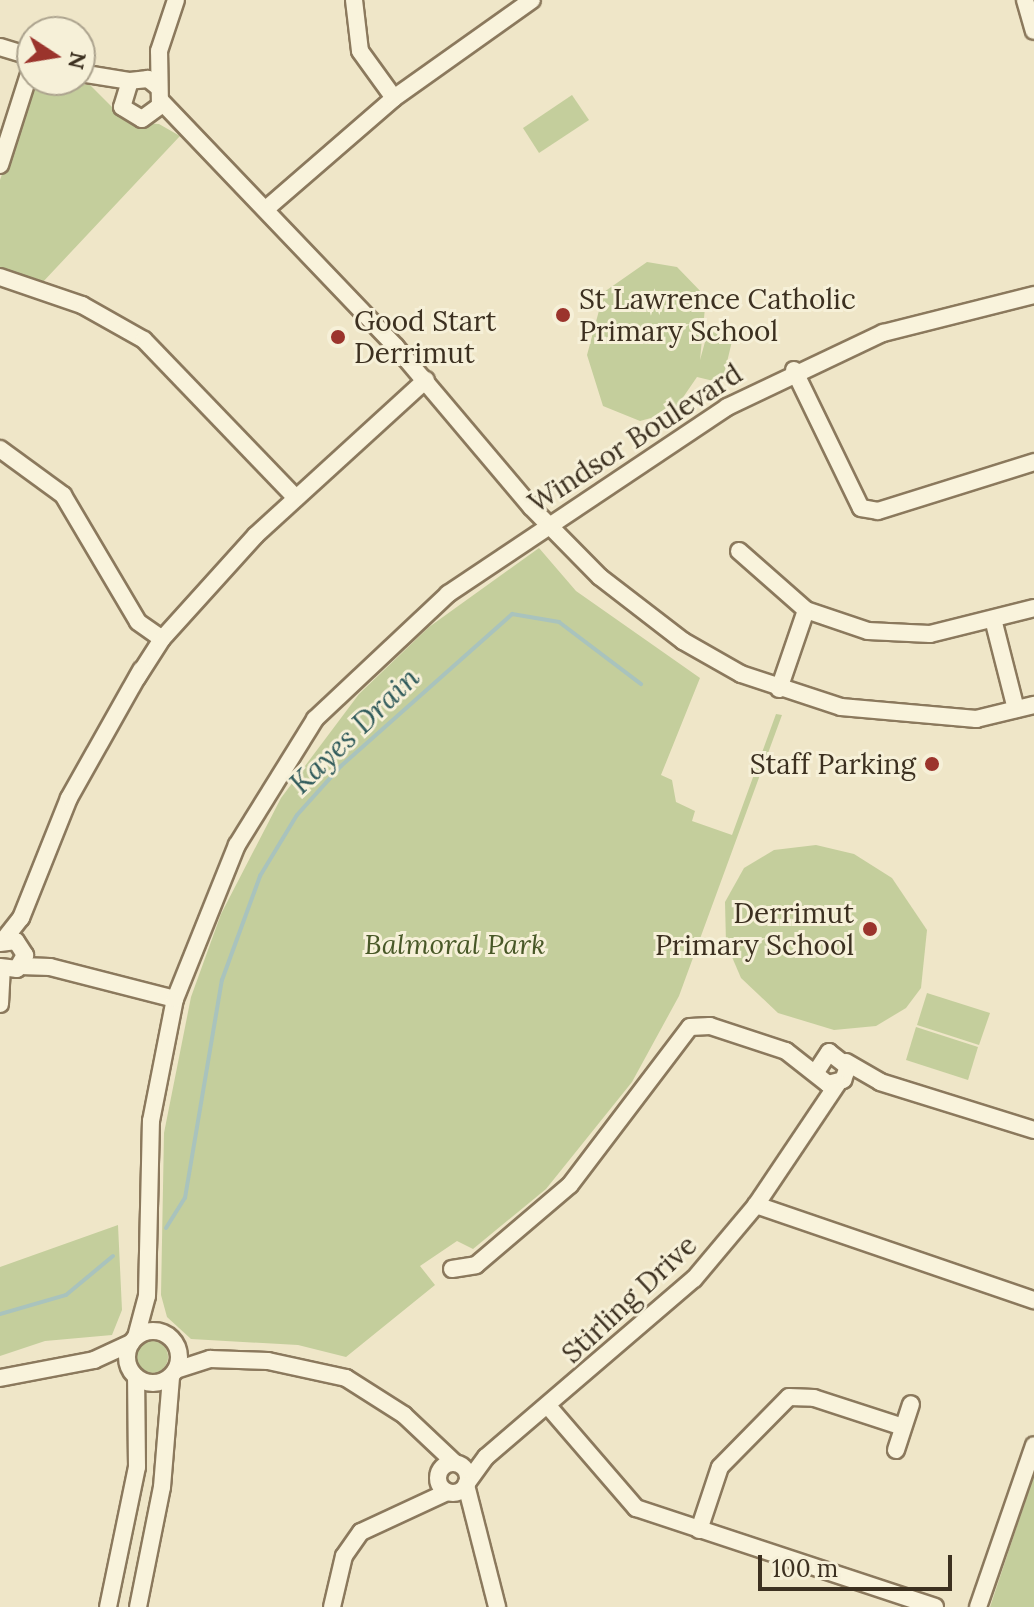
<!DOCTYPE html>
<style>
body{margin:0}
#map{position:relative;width:1034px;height:1607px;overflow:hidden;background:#efe6c8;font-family:Lora,serif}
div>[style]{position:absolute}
.green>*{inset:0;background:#c4ce9c}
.round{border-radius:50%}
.stream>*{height:4px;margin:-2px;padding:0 2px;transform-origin:2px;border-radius:2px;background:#a9c3bd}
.roads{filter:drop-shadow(2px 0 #8b795d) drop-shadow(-2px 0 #8b795d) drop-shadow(0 2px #8b795d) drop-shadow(0 -2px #8b795d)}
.minor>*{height:16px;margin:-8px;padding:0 8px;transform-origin:8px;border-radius:8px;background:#f9f3dc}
.minor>.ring{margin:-8px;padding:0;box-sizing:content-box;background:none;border:16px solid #f9f3dc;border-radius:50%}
.dots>*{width:22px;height:22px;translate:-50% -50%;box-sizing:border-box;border:4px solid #f6f0d8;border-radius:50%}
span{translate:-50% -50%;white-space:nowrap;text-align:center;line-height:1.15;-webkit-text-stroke:6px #f6f0d8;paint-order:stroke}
.poi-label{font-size:28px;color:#3c3020}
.left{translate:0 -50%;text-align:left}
.right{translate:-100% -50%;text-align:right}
.street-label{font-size:28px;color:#3c3020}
.park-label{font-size:28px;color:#485827;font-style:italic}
.water-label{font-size:30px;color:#305b5b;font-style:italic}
.north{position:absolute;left:16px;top:16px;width:80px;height:80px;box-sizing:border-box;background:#f6f0d8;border:2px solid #aca38e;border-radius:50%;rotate:102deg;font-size:22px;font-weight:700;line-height:32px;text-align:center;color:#3c3020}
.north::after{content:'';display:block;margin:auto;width:28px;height:36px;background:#9b342c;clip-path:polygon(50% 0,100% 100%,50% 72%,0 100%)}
.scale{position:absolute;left:758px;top:1555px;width:194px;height:36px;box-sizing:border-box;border:4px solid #3c3020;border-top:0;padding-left:10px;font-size:24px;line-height:28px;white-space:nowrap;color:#3c3020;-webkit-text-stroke:6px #f6f0d8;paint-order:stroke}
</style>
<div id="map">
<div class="green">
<div style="clip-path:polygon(34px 80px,90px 85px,127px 122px,159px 124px,180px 136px,41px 284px,0 270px,0 180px)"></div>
<div style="clip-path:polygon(572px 95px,589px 120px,539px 153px,523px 128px)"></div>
<div style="clip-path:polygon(647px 262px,677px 267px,706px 297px,700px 360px,708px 331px,733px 337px,722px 383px,697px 377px,673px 412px,640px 421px,603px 406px,587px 355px,604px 292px)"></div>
<div style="clip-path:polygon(539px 548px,576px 591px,700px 678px,661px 775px,672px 780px,676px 802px,695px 811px,692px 821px,732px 835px,776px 714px,782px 715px,679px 996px,632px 1082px,546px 1189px,473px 1249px,457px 1241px,420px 1266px,435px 1285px,346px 1357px,298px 1345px,191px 1339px,167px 1317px,161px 1295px,164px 1133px,191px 997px,221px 914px,281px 798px,359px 694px,429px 627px)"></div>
<div style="clip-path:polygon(816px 845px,854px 854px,892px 878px,927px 930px,921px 988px,906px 1008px,876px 1026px,834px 1030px,778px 1013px,741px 978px,726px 943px,725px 902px,744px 868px,774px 850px)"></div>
<div style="clip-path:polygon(927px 993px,990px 1013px,979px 1045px,917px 1025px)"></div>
<div style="clip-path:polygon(916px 1027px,978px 1047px,968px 1080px,906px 1060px)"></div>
<div style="clip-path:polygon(118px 1225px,122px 1310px,112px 1335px,45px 1341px,0 1356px,0 1267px)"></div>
<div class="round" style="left:136px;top:1341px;width:32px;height:32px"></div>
<div style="clip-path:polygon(1034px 1475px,1034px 1607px,990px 1607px)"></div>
</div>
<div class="stream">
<div style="left:166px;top:1228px;width:36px;rotate:-58deg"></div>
<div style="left:185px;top:1198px;width:221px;rotate:-80.4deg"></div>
<div style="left:222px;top:980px;width:111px;rotate:-69.9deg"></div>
<div style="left:260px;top:876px;width:71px;rotate:-58.8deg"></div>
<div style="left:297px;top:815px;width:66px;rotate:-48.1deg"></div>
<div style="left:341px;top:766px;width:229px;rotate:-41.6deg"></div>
<div style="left:512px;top:614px;width:48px;rotate:9.7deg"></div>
<div style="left:559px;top:622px;width:103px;rotate:37.1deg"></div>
<div style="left:0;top:1314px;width:69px;rotate:-16.1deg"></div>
<div style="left:66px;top:1295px;width:61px;rotate:-39.7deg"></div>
</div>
<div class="roads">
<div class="minor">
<div style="left:354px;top:0;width:51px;rotate:83.3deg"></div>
<div style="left:360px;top:51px;width:58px;rotate:54.1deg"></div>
<div style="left:1025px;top:0;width:32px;rotate:74deg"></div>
<div style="left:0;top:47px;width:34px;rotate:17deg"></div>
<div style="left:80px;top:73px;width:51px;rotate:9.1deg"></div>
<div style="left:158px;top:87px;width:13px;rotate:-141deg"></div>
<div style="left:148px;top:79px;width:18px;rotate:174deg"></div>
<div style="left:130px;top:81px;width:27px;rotate:107deg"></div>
<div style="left:122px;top:107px;width:23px;rotate:31deg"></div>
<div style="left:142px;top:119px;width:22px;rotate:-36deg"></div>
<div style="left:160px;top:106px;width:55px;rotate:-91deg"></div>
<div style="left:159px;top:51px;width:54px;rotate:-71.6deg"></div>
<div style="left:161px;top:101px;width:340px;rotate:46.3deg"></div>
<div style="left:396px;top:347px;width:209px;rotate:49.8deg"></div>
<div style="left:531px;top:507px;width:98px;rotate:45.4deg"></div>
<div style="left:600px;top:577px;width:105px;rotate:37.6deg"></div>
<div style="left:683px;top:641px;width:67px;rotate:29.6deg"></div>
<div style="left:741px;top:674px;width:105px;rotate:18.3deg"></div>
<div style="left:841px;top:707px;width:136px;rotate:5.1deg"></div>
<div style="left:976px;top:719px;width:60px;rotate:-13.6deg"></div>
<div style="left:0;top:165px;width:105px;rotate:-72.3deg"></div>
<div style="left:266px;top:209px;width:169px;rotate:-40.9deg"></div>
<div style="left:394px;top:98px;width:169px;rotate:-35.4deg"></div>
<div style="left:0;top:277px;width:87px;rotate:18.9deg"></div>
<div style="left:82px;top:305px;width:71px;rotate:29.4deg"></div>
<div style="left:144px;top:340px;width:218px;rotate:46.1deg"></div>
<div style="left:794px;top:370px;width:153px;rotate:64.1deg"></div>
<div style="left:861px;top:508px;width:17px;rotate:10deg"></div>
<div style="left:878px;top:511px;width:164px;rotate:-17.4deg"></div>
<div style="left:0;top:449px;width:78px;rotate:36.1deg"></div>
<div style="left:63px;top:495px;width:147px;rotate:59.4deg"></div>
<div style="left:138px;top:622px;width:29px;rotate:35deg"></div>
<div style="left:739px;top:551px;width:89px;rotate:41.4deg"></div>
<div style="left:806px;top:610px;width:65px;rotate:18.7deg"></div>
<div style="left:868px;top:631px;width:62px;rotate:2.8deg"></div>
<div style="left:930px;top:634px;width:107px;rotate:-14deg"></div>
<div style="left:993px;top:619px;width:93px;rotate:75.7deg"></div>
<div style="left:137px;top:678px;width:46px;rotate:-57.3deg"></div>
<div style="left:162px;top:639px;width:140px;rotate:-47.9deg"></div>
<div style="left:256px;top:535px;width:230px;rotate:-42.4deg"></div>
<div style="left:779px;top:689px;width:83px;rotate:-71.1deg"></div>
<div style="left:2px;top:942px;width:31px;rotate:-52deg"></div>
<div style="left:21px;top:918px;width:129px;rotate:-68.2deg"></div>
<div style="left:69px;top:798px;width:147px;rotate:-60.6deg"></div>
<div style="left:0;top:943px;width:16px;rotate:-7deg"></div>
<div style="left:16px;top:941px;width:17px;rotate:57deg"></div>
<div style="left:25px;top:955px;width:16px;rotate:120deg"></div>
<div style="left:17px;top:969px;width:17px;rotate:-173deg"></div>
<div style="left:20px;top:966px;width:30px;rotate:2deg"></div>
<div style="left:50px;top:967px;width:129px;rotate:14.4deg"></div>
<div style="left:0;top:1004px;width:36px;rotate:-87deg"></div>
<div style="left:846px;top:1062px;width:39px;rotate:30deg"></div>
<div style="left:880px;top:1082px;width:161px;rotate:17.3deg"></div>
<div style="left:756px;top:1205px;width:294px;rotate:18.9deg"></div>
<div style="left:452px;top:1269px;width:24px;rotate:-9deg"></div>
<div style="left:476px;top:1265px;width:123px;rotate:-40.4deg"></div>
<div style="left:570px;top:1185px;width:198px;rotate:-52.8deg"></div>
<div style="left:690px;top:1027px;width:20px;rotate:-3deg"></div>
<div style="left:710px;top:1026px;width:80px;rotate:18.2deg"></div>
<div style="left:786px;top:1051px;width:53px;rotate:38.2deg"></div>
<div style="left:828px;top:1084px;width:16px;rotate:-15deg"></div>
<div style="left:843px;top:1080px;width:14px;rotate:-69deg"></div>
<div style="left:848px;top:1067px;width:24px;rotate:-142deg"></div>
<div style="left:829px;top:1052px;width:24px;rotate:123deg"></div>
<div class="ring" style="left:127px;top:1331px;width:36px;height:36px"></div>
<div style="left:136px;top:1337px;width:42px;rotate:-75deg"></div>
<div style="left:147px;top:1296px;width:175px;rotate:-88.7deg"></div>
<div style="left:151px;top:1121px;width:124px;rotate:-78.9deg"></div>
<div style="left:175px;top:999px;width:166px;rotate:-68.1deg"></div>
<div style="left:237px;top:845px;width:148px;rotate:-58.2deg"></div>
<div style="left:315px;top:719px;width:183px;rotate:-43.2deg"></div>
<div style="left:448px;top:594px;width:336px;rotate:-33.8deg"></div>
<div style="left:727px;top:407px;width:173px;rotate:-25.4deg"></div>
<div style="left:883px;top:333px;width:156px;rotate:-14.1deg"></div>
<div style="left:176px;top:1370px;width:36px;rotate:-18deg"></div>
<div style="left:210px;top:1359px;width:58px;rotate:2deg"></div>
<div style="left:268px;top:1361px;width:80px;rotate:12.3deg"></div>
<div style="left:346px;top:1378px;width:69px;rotate:32.5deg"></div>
<div style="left:404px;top:1415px;width:70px;rotate:43.3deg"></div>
<div style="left:0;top:1378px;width:96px;rotate:-10.8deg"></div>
<div style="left:94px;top:1360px;width:41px;rotate:-24.7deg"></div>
<div style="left:548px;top:1406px;width:135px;rotate:49.2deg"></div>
<div style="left:636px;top:1508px;width:315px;rotate:18.3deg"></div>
<div style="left:896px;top:1450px;width:48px;rotate:-71.9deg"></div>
<div class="ring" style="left:438px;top:1463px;width:14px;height:14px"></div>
<div style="left:467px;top:1483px;width:32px;rotate:-54deg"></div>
<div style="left:486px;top:1457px;width:274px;rotate:-40.6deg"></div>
<div style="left:694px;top:1279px;width:97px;rotate:-50deg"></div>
<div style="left:756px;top:1205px;width:147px;rotate:-56.1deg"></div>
<div style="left:466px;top:1485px;width:126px;rotate:75.7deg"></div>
<div style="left:699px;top:1530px;width:66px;rotate:-71.6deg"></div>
<div style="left:720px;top:1467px;width:98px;rotate:-45.4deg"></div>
<div style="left:789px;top:1397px;width:25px;rotate:2deg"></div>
<div style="left:814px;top:1398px;width:90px;rotate:18deg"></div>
<div style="left:108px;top:1607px;width:143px;rotate:-78.3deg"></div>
<div style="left:137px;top:1467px;width:90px;rotate:-90.6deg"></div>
<div style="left:138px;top:1607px;width:122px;rotate:-78.7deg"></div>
<div style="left:162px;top:1487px;width:110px;rotate:-85.3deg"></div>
<div style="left:332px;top:1607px;width:52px;rotate:-76.8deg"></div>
<div style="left:344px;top:1556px;width:29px;rotate:-55deg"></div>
<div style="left:361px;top:1532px;width:95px;rotate:-24.9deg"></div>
<div style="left:978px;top:1607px;width:171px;rotate:-70.9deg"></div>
</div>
</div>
<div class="dots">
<div style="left:563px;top:315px;background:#9b342c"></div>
<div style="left:338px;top:337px;background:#9b342c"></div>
<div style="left:932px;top:764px;background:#9b342c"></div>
<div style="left:870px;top:929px;background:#9b342c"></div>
</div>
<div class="poi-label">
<span class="left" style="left:579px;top:315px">St Lawrence Catholic<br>Primary School</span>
<span class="left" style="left:354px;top:337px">Good Start<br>Derrimut</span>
<span class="right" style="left:916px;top:764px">Staff Parking</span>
<span class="right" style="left:854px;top:929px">Derrimut<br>Primary School</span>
</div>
<div class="street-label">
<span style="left:635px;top:438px;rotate:-33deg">Windsor Boulevard</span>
<span style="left:629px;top:1299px;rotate:-43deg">Stirling Drive</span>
</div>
<div class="park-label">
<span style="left:455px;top:944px">Balmoral Park</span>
</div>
<div class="water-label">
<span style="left:354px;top:730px;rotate:-44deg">Kayes Drain</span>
</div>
<div class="north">N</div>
<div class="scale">100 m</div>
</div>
